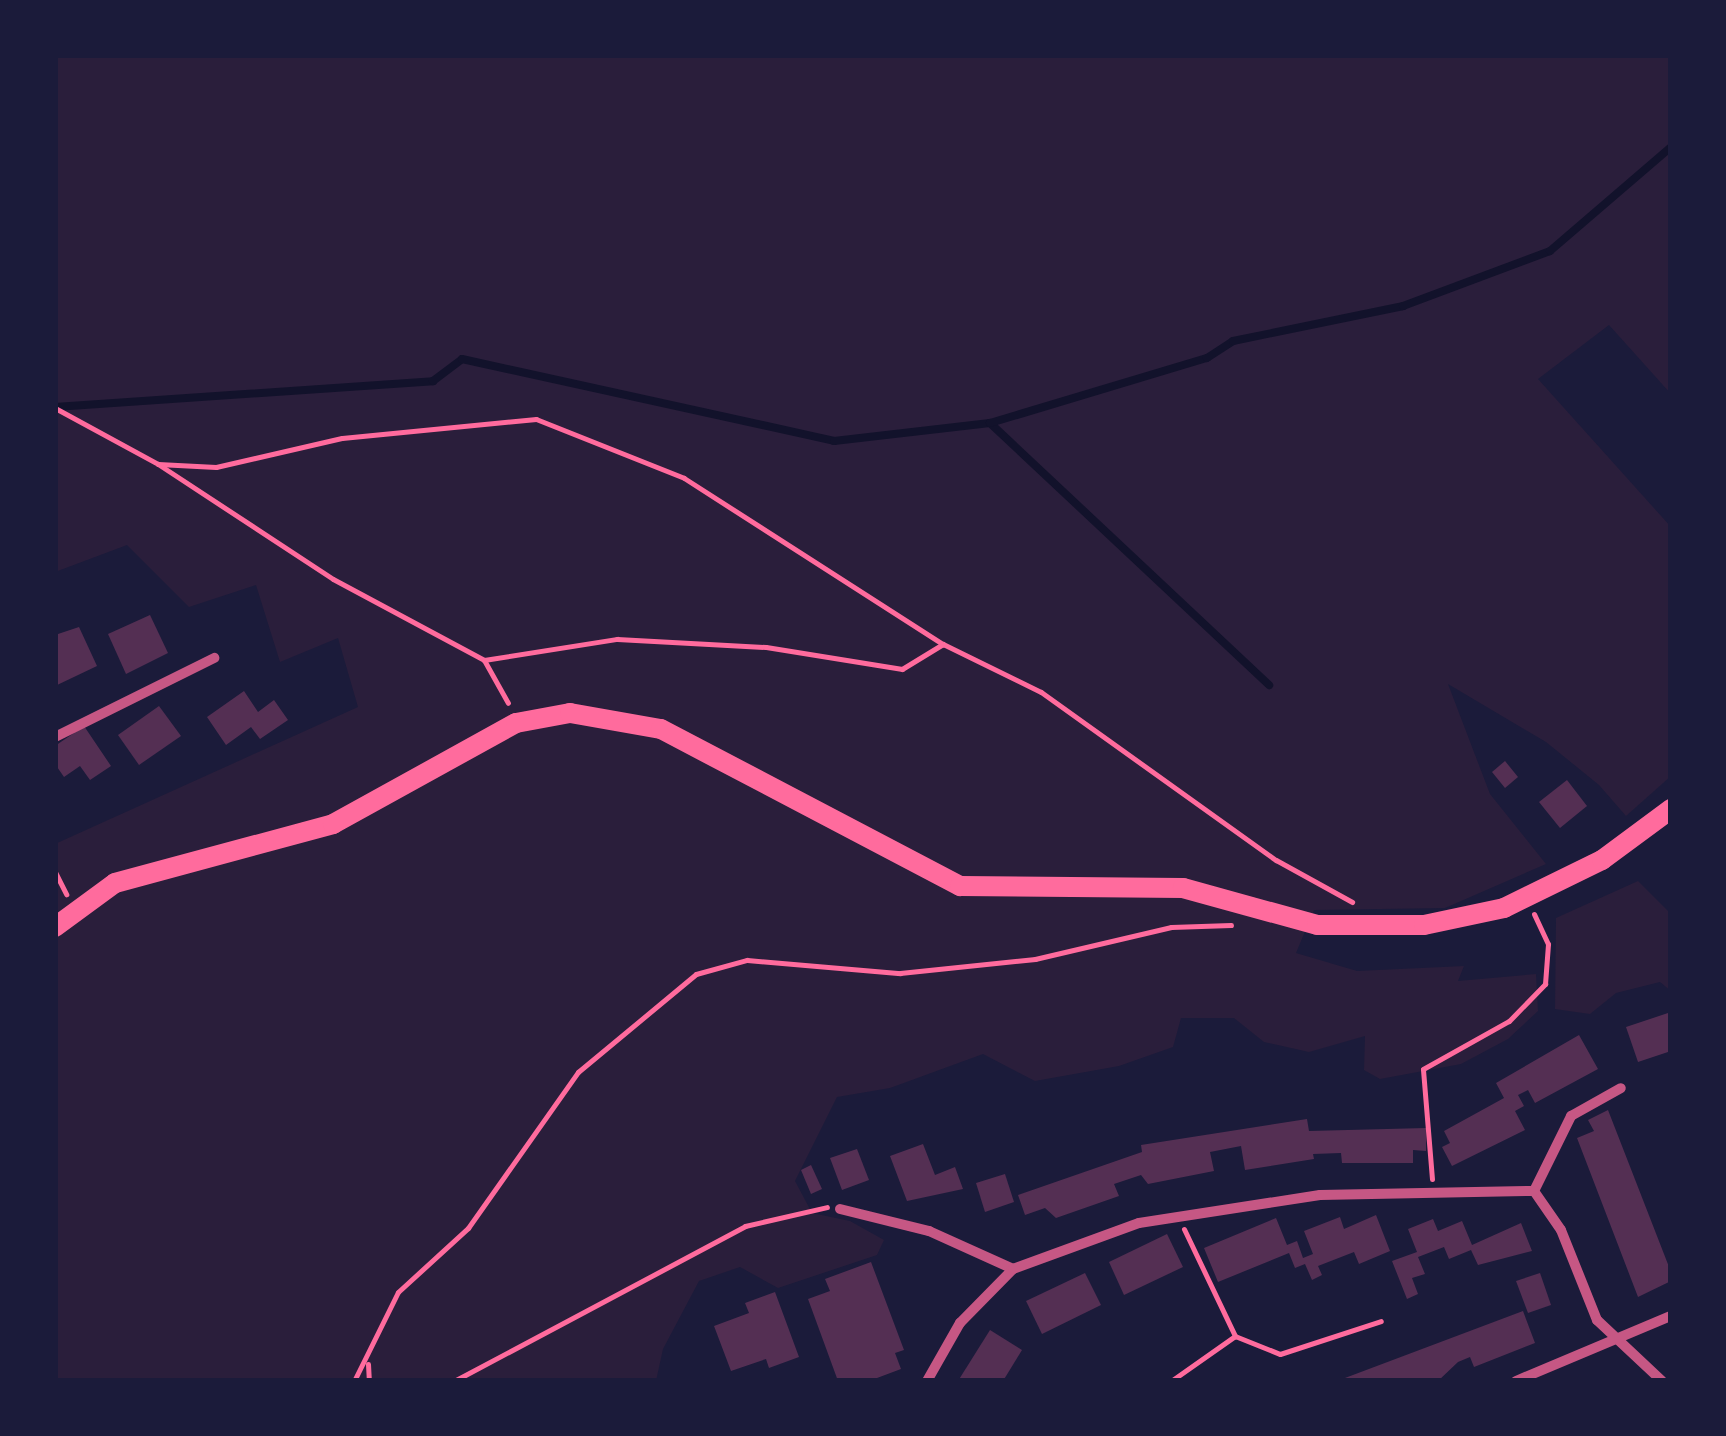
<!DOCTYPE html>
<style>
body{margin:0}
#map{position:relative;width:1726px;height:1436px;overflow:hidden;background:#1b1b3a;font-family:Mulish,sans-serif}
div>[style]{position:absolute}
.green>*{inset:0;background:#2a1e3b}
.stream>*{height:8px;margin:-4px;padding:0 4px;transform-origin:4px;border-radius:4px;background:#12122b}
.building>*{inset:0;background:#542f53}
.path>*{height:5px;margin:-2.5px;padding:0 2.5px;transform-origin:2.5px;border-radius:2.5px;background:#ff6b9d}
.minor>*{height:10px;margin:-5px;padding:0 5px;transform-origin:5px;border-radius:5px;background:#c65784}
.secondary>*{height:20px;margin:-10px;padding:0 10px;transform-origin:10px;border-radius:10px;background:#ff6b9d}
span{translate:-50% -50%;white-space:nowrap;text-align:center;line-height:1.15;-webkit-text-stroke:9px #1b1b3a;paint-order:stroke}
.frame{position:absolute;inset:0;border:58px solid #1b1b3a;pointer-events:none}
</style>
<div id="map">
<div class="green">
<div style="clip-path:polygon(55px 55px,1671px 55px,1671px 394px,1609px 325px,1538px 379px,1671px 527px,1671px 776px,1626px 816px,1599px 785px,1546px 742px,1448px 684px,1490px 794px,1546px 864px,1445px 908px,1314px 910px,1296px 953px,1357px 971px,1464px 966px,1458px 981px,1536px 974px,1538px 1011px,1508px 1039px,1461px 1064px,1380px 1079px,1364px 1070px,1365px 1036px,1309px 1052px,1264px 1042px,1234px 1018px,1181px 1018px,1173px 1047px,1119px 1066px,1035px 1081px,983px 1054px,890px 1088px,837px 1097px,795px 1181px,812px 1213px,850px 1221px,884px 1240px,877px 1255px,778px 1288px,740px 1267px,699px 1281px,663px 1349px,656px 1381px,55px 1381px,55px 844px,358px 707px,338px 638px,280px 662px,256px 585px,189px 607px,127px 545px,55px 572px)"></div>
<div style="clip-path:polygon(1638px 881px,1671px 914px,1671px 991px,1660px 982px,1616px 993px,1590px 1014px,1555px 1009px,1556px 918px)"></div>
</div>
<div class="stream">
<div style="left:55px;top:407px;width:379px;rotate:-3.9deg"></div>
<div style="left:433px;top:381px;width:36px;rotate:-37deg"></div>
<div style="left:462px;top:359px;width:381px;rotate:12.4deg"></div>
<div style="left:834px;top:441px;width:157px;rotate:-6.6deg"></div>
<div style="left:990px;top:423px;width:383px;rotate:43.2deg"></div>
<div style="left:990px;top:423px;width:227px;rotate:-16.7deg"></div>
<div style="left:1207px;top:358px;width:31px;rotate:-33deg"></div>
<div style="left:1233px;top:341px;width:174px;rotate:-11.6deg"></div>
<div style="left:1403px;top:306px;width:157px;rotate:-20.5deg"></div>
<div style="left:1550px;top:251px;width:160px;rotate:-40.7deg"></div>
</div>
<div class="building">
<div style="clip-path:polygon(150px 615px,168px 653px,126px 674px,108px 634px)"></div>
<div style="clip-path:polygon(79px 627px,97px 666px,55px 686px,55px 635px)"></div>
<div style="clip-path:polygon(244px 691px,258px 712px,274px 700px,288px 720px,260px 739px,251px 727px,226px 745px,207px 717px)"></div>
<div style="clip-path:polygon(159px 706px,181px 736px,139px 765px,118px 735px)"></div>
<div style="clip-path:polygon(84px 726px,111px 766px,90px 780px,80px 766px,64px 777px,55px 764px,55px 746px)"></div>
<div style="clip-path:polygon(1505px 761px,1518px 777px,1505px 788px,1492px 772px)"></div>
<div style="clip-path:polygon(1567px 780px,1587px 806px,1560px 828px,1539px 802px)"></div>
<div style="clip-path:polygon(1671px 1012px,1671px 1051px,1638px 1062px,1626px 1027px)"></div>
<div style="clip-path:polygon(1579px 1035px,1598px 1069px,1535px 1103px,1528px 1090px,1518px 1095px,1524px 1106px,1515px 1111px,1525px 1130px,1452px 1166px,1442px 1147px,1450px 1143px,1444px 1131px,1504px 1098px,1496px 1083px)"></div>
<div style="clip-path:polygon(1608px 1110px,1671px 1272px,1671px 1281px,1638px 1297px,1577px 1138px,1594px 1131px,1588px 1120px)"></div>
<div style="clip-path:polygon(1307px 1119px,1309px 1131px,1426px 1128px,1426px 1151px,1413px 1150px,1413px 1163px,1342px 1163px,1341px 1153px,1313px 1154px,1314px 1159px,1245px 1170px,1241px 1146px,1210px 1152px,1214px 1171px,1148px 1184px,1141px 1175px,1114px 1184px,1119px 1196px,1056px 1218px,1045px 1208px,1025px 1215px,1018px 1195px,1142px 1152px,1141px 1145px)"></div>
<div style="clip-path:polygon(923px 1144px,935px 1175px,955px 1167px,963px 1189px,907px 1201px,890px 1156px)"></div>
<div style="clip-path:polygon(857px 1149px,869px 1180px,842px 1190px,830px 1158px)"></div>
<div style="clip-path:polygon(811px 1165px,822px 1189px,811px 1194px,801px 1170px)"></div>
<div style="clip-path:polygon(1005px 1174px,1014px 1202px,985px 1212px,976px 1183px)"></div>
<div style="clip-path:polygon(1376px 1215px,1390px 1251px,1359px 1264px,1354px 1252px,1318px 1266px,1322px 1275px,1312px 1280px,1305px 1264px,1295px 1268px,1289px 1253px,1218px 1282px,1204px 1248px,1276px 1218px,1287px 1245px,1297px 1241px,1303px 1258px,1313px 1254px,1304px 1231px,1340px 1217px,1344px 1229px)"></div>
<div style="clip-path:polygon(1433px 1219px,1438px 1231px,1462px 1221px,1472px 1245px,1521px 1223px,1532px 1251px,1478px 1265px,1471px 1250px,1449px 1259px,1444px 1247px,1418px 1257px,1425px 1274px,1412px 1278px,1418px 1294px,1407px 1299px,1392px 1261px,1417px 1252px,1408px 1229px)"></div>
<div style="clip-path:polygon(1167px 1234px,1183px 1267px,1124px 1295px,1109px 1262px)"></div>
<div style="clip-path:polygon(871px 1262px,904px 1350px,895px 1353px,901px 1369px,869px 1381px,838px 1381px,808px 1299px,830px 1291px,825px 1279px)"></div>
<div style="clip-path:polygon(1085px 1273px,1101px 1305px,1042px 1334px,1026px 1301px)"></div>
<div style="clip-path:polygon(1540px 1273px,1551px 1305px,1528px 1313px,1516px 1281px)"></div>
<div style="clip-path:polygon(775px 1292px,799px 1357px,769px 1368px,766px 1359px,731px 1371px,714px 1326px,749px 1313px,745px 1303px)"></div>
<div style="clip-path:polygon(1523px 1311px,1535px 1343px,1474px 1367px,1470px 1357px,1458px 1362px,1438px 1381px,1337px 1381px)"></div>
<div style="clip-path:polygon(990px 1330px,1022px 1350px,1003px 1381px,958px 1381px)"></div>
</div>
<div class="path">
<div style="left:956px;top:55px;width:17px"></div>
<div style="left:55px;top:408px;width:117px;rotate:28.5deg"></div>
<div style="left:158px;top:464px;width:209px;rotate:33.3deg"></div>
<div style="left:333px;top:579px;width:171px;rotate:28.2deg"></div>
<div style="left:484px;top:660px;width:49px;rotate:60.8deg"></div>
<div style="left:158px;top:464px;width:58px;rotate:3deg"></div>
<div style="left:216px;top:467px;width:129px;rotate:-13deg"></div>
<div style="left:342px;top:438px;width:195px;rotate:-5.6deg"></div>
<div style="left:536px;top:419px;width:159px;rotate:21.7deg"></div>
<div style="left:684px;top:478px;width:308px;rotate:32.7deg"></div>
<div style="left:943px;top:644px;width:109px;rotate:26.1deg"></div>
<div style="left:1041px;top:692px;width:289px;rotate:35.6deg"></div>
<div style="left:1276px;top:860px;width:87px;rotate:28.9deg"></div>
<div style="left:484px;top:660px;width:135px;rotate:-9deg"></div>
<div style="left:617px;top:639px;width:149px;rotate:3.1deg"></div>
<div style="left:766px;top:647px;width:138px;rotate:9.2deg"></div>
<div style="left:902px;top:669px;width:48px;rotate:-31.4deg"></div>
<div style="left:55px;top:872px;width:25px;rotate:63deg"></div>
<div style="left:1432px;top:1179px;width:110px;rotate:-94.7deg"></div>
<div style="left:1423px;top:1069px;width:98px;rotate:-29.2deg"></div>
<div style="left:1509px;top:1021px;width:52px;rotate:-45.8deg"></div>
<div style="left:1545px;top:984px;width:40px;rotate:-85.7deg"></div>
<div style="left:1548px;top:944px;width:33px;rotate:-115deg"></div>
<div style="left:1184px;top:1229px;width:119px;rotate:64.5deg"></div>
<div style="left:1235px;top:1336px;width:48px;rotate:21.8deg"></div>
<div style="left:1280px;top:1354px;width:106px;rotate:-18.1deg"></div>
<div style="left:368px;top:1364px;width:17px;rotate:87deg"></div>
<div style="left:354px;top:1381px;width:99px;rotate:-63.7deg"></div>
<div style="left:398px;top:1292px;width:95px;rotate:-42.4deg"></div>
<div style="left:468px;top:1228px;width:191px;rotate:-54.8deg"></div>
<div style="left:578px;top:1072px;width:153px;rotate:-39.7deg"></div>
<div style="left:696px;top:974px;width:53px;rotate:-15.4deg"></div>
<div style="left:747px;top:960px;width:154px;rotate:4.9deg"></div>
<div style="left:900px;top:973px;width:136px;rotate:-5.9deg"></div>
<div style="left:1035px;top:959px;width:140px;rotate:-13.2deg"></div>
<div style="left:1171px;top:927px;width:60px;rotate:-1.9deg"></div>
<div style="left:454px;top:1381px;width:330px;rotate:-28deg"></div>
<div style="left:745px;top:1226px;width:84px;rotate:-13deg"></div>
<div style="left:1171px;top:1381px;width:78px;rotate:-35.1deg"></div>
</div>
<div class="minor">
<div style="left:55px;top:737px;width:178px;rotate:-26.4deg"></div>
<div style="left:1534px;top:1191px;width:47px;rotate:55.3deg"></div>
<div style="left:1561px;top:1230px;width:97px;rotate:68.2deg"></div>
<div style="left:1597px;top:1320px;width:89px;rotate:43.2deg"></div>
<div style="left:1534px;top:1191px;width:84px;rotate:-63.7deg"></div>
<div style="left:1571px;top:1116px;width:57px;rotate:-29.2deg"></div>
<div style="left:840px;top:1209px;width:92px;rotate:13.9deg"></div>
<div style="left:929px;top:1231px;width:92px;rotate:24.3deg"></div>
<div style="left:927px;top:1381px;width:67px;rotate:-60.4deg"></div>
<div style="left:960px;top:1323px;width:76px;rotate:-45.5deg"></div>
<div style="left:1013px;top:1269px;width:134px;rotate:-20.1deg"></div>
<div style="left:1139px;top:1223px;width:183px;rotate:-8.8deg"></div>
<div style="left:1320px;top:1195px;width:214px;rotate:-1.1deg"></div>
<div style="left:1516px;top:1381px;width:168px;rotate:-22.8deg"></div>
</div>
<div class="secondary">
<div style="left:55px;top:927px;width:74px;rotate:-36.3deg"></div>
<div style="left:115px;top:883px;width:226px;rotate:-15.1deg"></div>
<div style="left:333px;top:824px;width:209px;rotate:-28.9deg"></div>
<div style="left:516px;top:723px;width:55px;rotate:-10.5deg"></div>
<div style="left:570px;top:713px;width:92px;rotate:10deg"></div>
<div style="left:661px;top:729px;width:338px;rotate:27.7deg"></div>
<div style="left:960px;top:886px;width:223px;rotate:0.5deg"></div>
<div style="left:1183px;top:888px;width:139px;rotate:15.4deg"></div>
<div style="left:1317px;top:925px;width:107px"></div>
<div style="left:1424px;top:925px;width:82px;rotate:-12deg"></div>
<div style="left:1504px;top:908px;width:109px;rotate:-26.1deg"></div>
<div style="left:1602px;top:860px;width:86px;rotate:-36.5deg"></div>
</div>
<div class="frame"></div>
</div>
